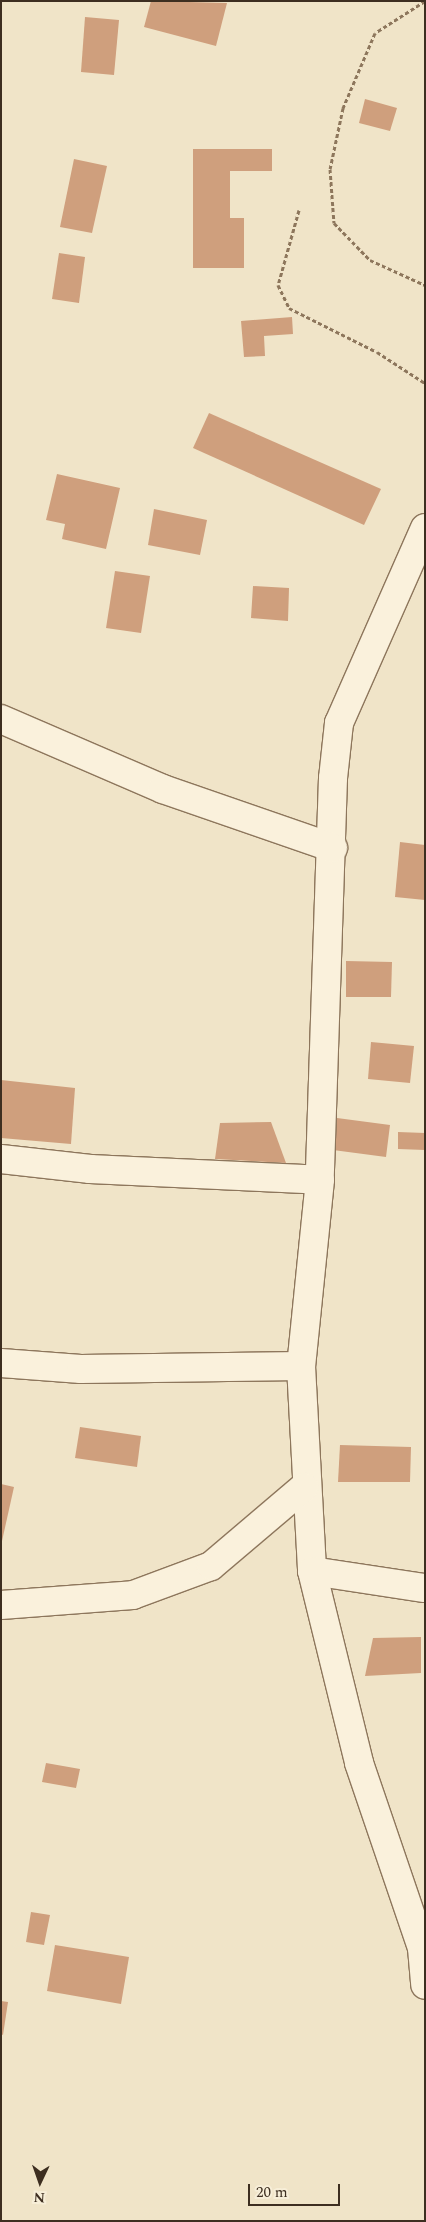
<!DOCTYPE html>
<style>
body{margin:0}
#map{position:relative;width:426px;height:2222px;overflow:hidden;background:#f0e4c8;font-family:Spectral,serif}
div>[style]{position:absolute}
.building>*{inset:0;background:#cf9f7d}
.path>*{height:3px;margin-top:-1.5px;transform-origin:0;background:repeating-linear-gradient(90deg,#8d765c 0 4px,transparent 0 6.5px)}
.roads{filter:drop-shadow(1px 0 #8d765c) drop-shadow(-1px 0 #8d765c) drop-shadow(0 1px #8d765c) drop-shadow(0 -1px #8d765c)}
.minor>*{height:28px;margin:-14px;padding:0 14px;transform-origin:14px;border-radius:14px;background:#faf1dc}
span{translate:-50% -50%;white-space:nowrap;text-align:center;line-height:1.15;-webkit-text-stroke:4px #f7eed8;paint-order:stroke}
.frame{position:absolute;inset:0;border:2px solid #3d2e20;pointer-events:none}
.north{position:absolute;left:15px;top:2157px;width:50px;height:50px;-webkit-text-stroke:4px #f7eed8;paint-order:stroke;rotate:183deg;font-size:14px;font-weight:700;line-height:20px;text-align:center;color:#3d2e20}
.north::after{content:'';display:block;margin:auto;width:18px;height:22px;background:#3d2e20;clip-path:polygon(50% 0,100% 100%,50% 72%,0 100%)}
.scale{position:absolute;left:248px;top:2184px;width:92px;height:22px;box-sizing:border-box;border:2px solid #3d2e20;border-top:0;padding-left:6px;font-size:15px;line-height:18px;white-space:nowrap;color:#3d2e20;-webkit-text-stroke:4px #f7eed8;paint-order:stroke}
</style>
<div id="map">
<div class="building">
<div style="clip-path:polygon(151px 1px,227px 3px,216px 46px,144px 27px)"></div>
<div style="clip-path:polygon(85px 17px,119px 20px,114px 75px,81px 72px)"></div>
<div style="clip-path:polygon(365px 99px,397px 108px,390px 131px,359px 123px)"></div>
<div style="clip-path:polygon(193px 149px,272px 149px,272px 171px,230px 171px,230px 218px,244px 218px,244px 268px,193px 268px)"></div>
<div style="clip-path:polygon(74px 159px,107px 166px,92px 233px,60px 227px)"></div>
<div style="clip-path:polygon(59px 253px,85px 257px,79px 303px,52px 299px)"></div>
<div style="clip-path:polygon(292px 317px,293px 334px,264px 336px,265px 356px,244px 357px,241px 321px)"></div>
<div style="clip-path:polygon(209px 413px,381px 489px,364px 525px,193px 448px)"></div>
<div style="clip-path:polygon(57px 474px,120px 488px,106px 549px,62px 539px,65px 524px,46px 520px)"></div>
<div style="clip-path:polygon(154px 509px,207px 520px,200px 555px,148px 545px)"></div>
<div style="clip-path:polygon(115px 571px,150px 576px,141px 633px,106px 628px)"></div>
<div style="clip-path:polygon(253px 586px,289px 588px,288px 621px,251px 618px)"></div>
<div style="clip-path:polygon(400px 842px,425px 845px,425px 900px,395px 897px)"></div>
<div style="clip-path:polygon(346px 961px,392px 962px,391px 997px,346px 997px)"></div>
<div style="clip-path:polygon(371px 1042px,414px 1046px,410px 1083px,368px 1079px)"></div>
<div style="clip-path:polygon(1px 1080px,75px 1088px,71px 1144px,1px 1138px)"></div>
<div style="clip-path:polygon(337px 1118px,390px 1125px,386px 1157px,333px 1150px)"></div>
<div style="clip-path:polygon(271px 1122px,286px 1163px,215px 1159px,220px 1123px)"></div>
<div style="clip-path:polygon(398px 1132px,425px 1133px,425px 1150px,398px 1149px)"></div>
<div style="clip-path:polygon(80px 1427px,141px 1436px,137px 1467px,75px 1458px)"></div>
<div style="clip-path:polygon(340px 1445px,411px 1447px,410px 1482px,338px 1482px)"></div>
<div style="clip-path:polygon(1px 1484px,14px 1487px,2px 1541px,1px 1541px)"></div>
<div style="clip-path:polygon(421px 1637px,421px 1673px,365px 1676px,373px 1638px)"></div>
<div style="clip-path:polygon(46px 1763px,80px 1769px,76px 1788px,42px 1782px)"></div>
<div style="clip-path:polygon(31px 1912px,50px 1915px,44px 1945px,26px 1942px)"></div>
<div style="clip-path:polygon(55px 1945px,129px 1957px,121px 2004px,47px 1991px)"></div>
<div style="clip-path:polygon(1px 2001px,8px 2002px,3px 2035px,1px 2034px)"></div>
</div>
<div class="path">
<div style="left:425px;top:1px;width:59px;rotate:147.4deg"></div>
<div style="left:375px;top:33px;width:82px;rotate:113.1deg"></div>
<div style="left:343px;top:108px;width:62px;rotate:102deg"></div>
<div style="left:330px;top:169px;width:54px;rotate:85.8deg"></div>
<div style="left:334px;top:223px;width:52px;rotate:45.8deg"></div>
<div style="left:370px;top:260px;width:60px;rotate:24.4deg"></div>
<div style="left:299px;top:210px;width:78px;rotate:105.6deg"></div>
<div style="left:278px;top:285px;width:25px;rotate:64deg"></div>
<div style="left:289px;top:308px;width:98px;rotate:26.6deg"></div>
<div style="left:377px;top:352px;width:57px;rotate:32.9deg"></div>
</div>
<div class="roads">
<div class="minor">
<div style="left:425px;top:528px;width:213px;rotate:113.8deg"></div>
<div style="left:339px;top:723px;width:55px;rotate:96.2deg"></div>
<div style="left:333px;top:778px;width:402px;rotate:91.9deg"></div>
<div style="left:320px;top:1180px;width:187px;rotate:95.8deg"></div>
<div style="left:301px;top:1366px;width:205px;rotate:86.9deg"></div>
<div style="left:312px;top:1571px;width:198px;rotate:76.2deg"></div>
<div style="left:359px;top:1763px;width:195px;rotate:71.2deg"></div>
<div style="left:422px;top:1948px;width:37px;rotate:85deg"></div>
<div style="left:1px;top:719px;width:176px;rotate:23.4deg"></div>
<div style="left:163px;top:789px;width:180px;rotate:19.1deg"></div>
<div style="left:1px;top:1159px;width:90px;rotate:6.4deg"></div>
<div style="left:90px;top:1169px;width:230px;rotate:2.7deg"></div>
<div style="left:1px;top:1363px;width:80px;rotate:4.3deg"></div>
<div style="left:81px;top:1369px;width:220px;rotate:-0.8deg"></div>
<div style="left:312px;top:1571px;width:114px;rotate:8.6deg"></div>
<div style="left:1px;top:1605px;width:132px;rotate:-4.3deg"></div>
<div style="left:133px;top:1595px;width:83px;rotate:-20.4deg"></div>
<div style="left:211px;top:1566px;width:122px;rotate:-40.3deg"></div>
</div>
</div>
<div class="frame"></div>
<div class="north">N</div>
<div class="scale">20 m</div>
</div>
